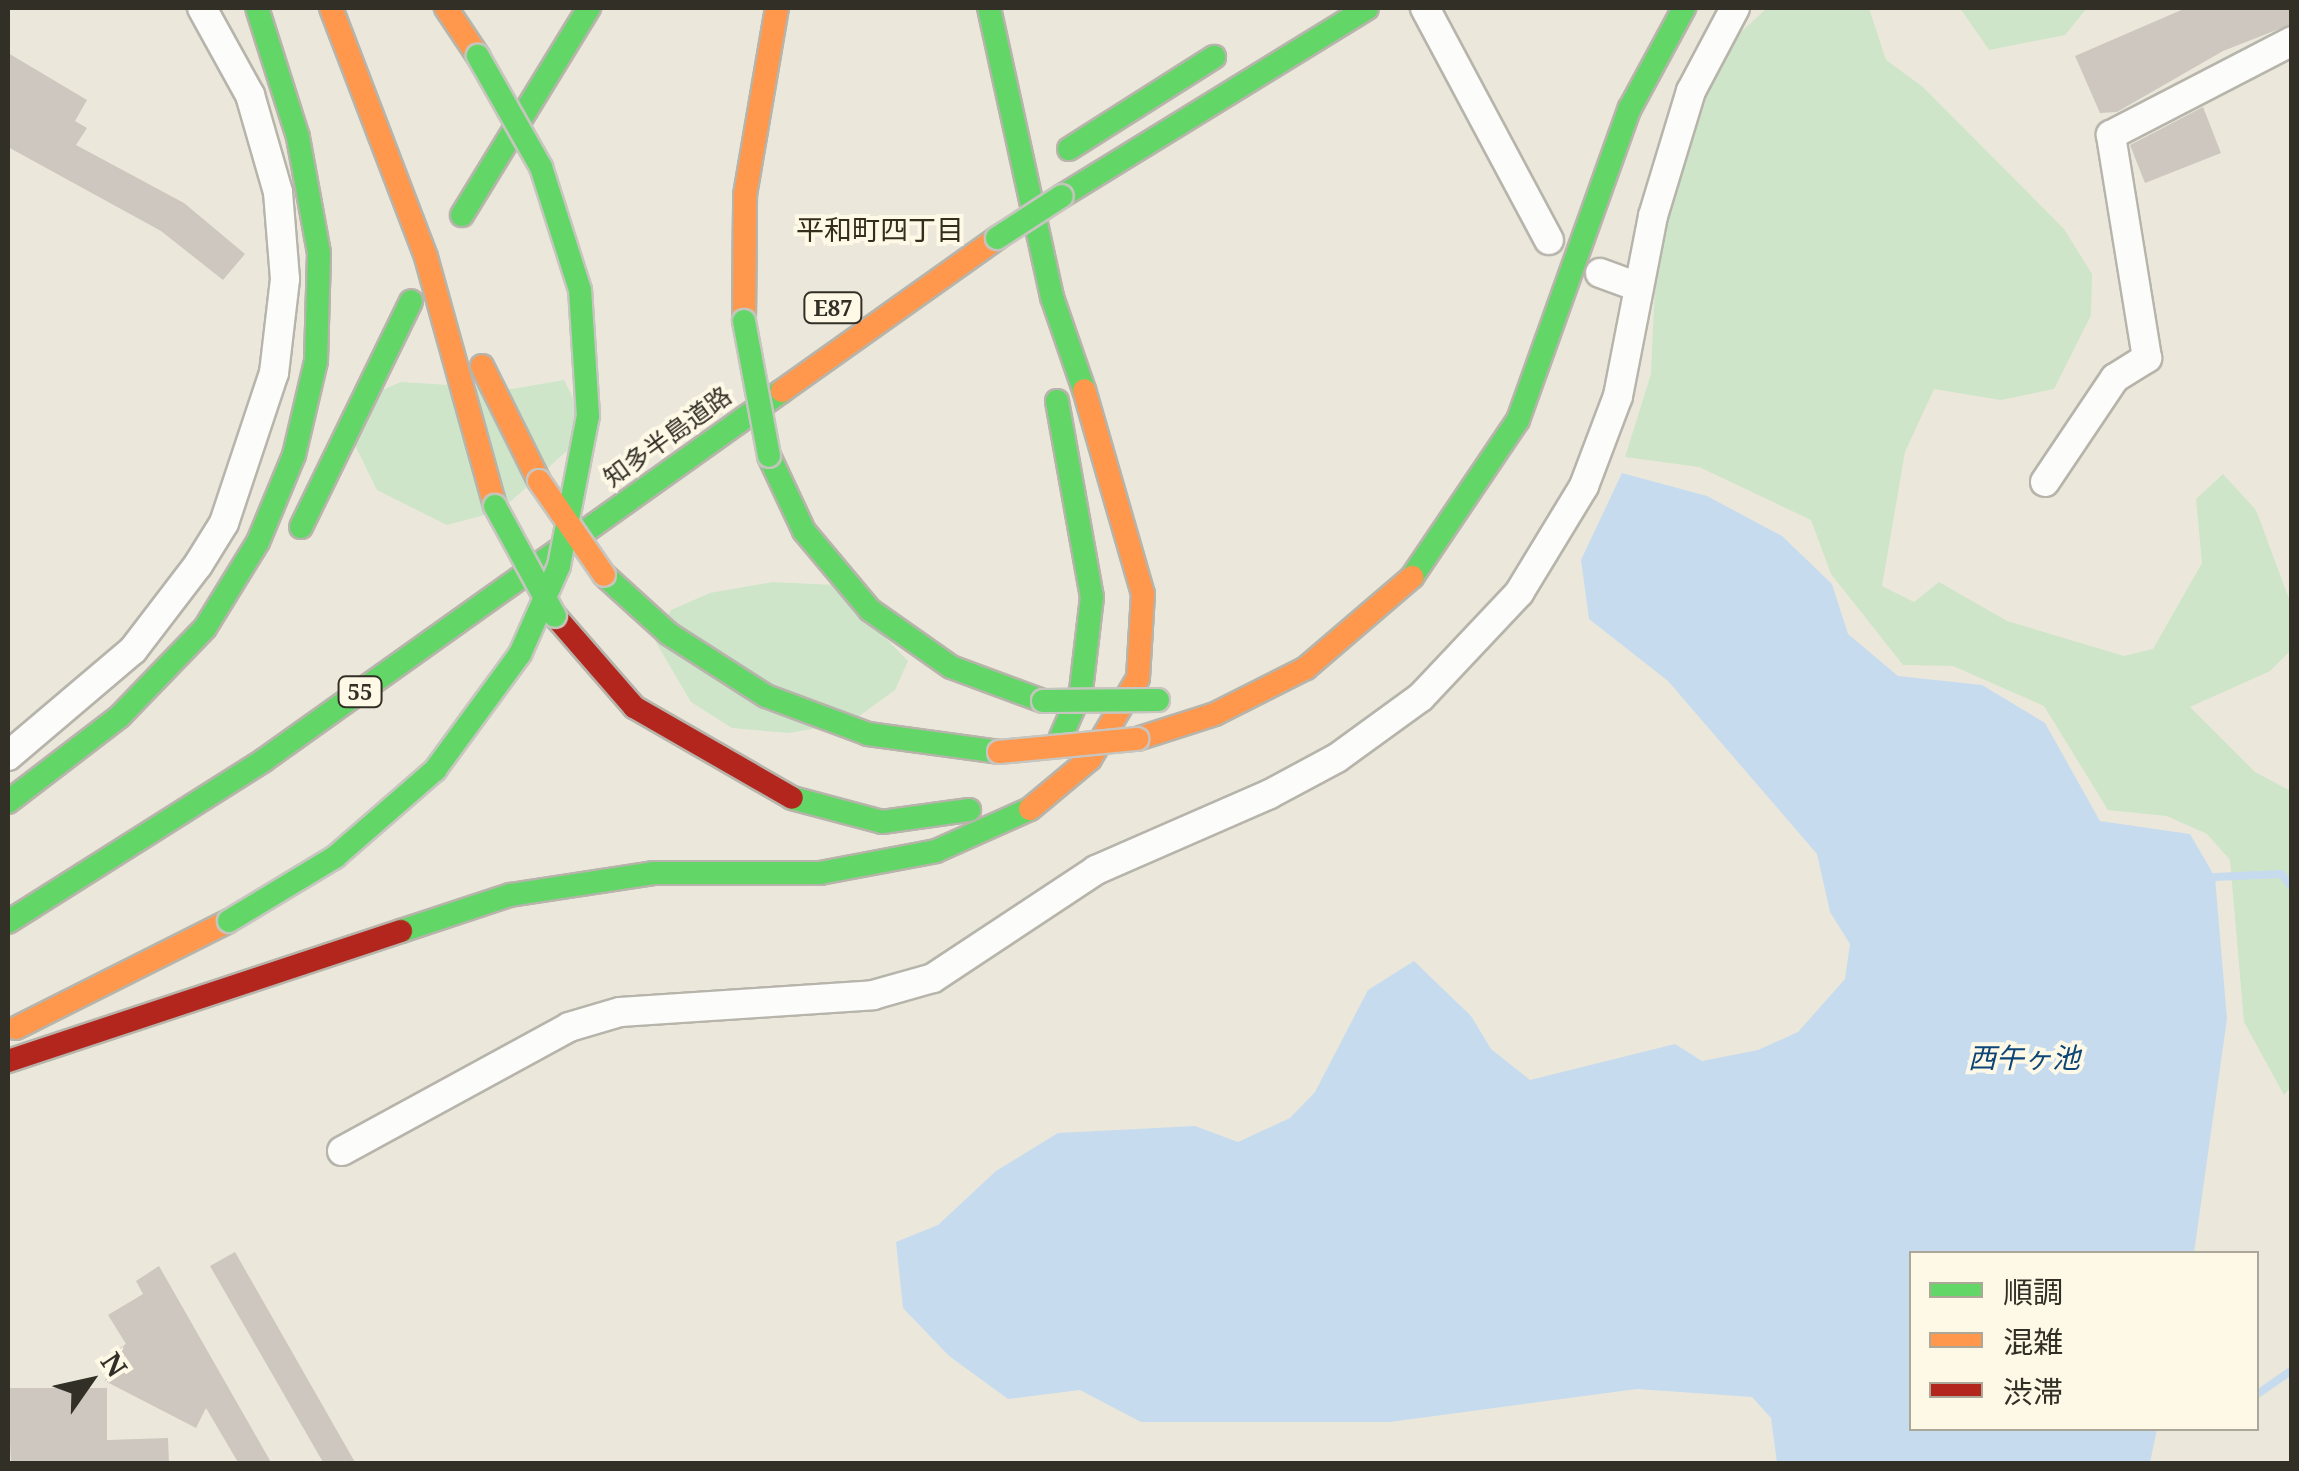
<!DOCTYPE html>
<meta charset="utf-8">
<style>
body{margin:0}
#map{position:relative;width:2299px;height:1471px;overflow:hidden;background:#ebe8db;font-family:"Noto Serif","Noto Sans JP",serif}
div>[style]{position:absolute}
.green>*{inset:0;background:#cee5c9}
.water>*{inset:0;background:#c7dbef}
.stream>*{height:8px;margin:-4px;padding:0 4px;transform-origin:4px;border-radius:4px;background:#c7dbef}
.building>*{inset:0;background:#cdc7bf}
.roads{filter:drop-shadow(2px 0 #b7b4ab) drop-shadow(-2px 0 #b7b4ab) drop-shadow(0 2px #b7b4ab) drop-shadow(0 -2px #b7b4ab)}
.street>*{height:28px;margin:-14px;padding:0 14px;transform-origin:14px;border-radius:14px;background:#fcfcfa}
.fast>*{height:22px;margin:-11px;padding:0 11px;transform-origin:11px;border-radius:11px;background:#63d668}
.slow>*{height:22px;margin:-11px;padding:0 11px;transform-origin:11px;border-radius:11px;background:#ff974d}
.jam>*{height:22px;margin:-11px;padding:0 11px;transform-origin:11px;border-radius:11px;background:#b3261e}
.bridges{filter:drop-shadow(2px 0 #c7c5bf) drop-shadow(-2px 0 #c7c5bf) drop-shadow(0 2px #c7c5bf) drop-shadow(0 -2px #c7c5bf)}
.fast-bridge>*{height:22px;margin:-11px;padding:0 11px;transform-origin:11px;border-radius:11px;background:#63d668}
.slow-bridge>*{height:22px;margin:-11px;padding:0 11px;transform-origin:11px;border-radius:11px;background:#ff974d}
span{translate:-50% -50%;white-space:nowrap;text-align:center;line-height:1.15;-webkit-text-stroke:8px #fef8e6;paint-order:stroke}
.shield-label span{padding:2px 8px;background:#fef8e6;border:2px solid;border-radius:8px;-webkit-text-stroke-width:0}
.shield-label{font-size:22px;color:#322f26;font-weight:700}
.street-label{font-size:25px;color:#322f26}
.neighbourhood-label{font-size:28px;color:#332d1b}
.water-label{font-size:28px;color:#0c4575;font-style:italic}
.frame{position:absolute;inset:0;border:10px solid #322f26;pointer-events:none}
.legend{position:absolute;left:1909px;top:1251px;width:350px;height:180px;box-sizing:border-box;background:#fef8e6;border:2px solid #aca899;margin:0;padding:12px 18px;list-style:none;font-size:30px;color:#322f26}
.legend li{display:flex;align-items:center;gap:20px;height:50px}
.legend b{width:50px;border:2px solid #aca899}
.north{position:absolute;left:40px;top:1331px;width:100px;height:100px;-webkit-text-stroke:8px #fef8e6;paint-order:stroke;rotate:56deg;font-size:28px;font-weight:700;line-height:40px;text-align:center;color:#322f26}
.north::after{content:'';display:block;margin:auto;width:35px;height:45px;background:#322f26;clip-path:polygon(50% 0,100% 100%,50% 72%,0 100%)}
</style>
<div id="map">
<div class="green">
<div style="clip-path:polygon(1767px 8px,1869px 8px,1886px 60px,1923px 87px,2064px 229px,2092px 274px,2091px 315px,2054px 389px,2001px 400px,1934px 389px,1905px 452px,1882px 586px,1914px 602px,1939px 582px,2007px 621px,2124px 656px,2153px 649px,2202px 563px,2196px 499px,2223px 474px,2256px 510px,2291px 604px,2291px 650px,2270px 671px,2190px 707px,2255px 772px,2291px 791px,2291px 1087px,2284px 1095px,2244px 1022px,2230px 860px,2207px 834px,2167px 816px,2108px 810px,2044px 706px,1953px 666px,1903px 665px,1831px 574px,1811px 520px,1699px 467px,1625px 457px,1651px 374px,1655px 281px,1690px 124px,1715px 56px)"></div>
<div style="clip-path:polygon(1960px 8px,2087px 8px,2065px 35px,1989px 50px)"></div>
<div style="clip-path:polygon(564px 380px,589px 431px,500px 511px,447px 525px,377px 490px,349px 433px,368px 396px,401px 382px,512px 389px)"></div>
<div style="clip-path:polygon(773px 582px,834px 585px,908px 661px,895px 690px,851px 722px,789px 733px,732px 728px,691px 702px,654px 639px,671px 610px,710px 593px)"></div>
</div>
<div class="water">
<div style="clip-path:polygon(1622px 473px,1707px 496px,1782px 536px,1832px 584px,1848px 634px,1898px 676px,1982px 685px,2045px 723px,2100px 821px,2190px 834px,2215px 877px,2227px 1019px,2194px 1253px,1912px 1254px,1912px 1428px,2157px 1429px,2150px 1463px,1777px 1463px,1771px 1418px,1752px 1397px,1637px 1389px,1390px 1422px,1141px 1422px,1080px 1390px,1008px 1399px,949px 1356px,903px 1308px,896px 1242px,938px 1225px,996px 1171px,1058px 1133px,1195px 1126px,1238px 1142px,1290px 1118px,1315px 1092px,1368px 990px,1414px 961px,1471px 1016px,1491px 1049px,1530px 1080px,1675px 1044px,1702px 1061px,1758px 1050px,1798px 1032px,1845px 979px,1850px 944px,1830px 912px,1817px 854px,1668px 681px,1589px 619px,1581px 560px)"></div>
</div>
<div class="stream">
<div style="left:2215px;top:877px;width:66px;rotate:-2.6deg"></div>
<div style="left:2281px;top:874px;width:17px;rotate:50deg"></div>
<div style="left:2256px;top:1395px;width:44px;rotate:-34.8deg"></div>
</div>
<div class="building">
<div style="clip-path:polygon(2186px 8px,2292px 8px,2292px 24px,2223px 51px,2117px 112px,2100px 113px,2075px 56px)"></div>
<div style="clip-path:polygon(8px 53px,87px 100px,75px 121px,87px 128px,76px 145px,184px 203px,245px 254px,223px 280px,161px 231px,8px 147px)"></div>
<div style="clip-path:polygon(2203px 107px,2221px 153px,2145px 183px,2130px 145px)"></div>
<div style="clip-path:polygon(235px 1252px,356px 1464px,324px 1464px,210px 1266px)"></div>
<div style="clip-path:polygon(159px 1266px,272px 1464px,239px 1464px,206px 1408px,196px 1428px,105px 1381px,113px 1353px,126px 1344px,108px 1315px,143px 1294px,136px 1281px)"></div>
<div style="clip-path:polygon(8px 1388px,107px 1388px,107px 1440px,168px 1438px,169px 1464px,11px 1464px)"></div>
</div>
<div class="roads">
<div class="street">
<div style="left:1425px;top:8px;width:263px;rotate:61.9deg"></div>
<div style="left:1600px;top:273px;width:38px;rotate:20deg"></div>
<div style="left:2045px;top:482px;width:125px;rotate:-56.1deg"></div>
<div style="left:2115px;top:378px;width:38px;rotate:-32deg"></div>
<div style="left:2147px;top:358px;width:226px;rotate:-99.2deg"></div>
<div style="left:2111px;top:135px;width:204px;rotate:-27.4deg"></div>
<div style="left:8px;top:756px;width:164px;rotate:-40.3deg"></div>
<div style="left:133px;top:650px;width:107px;rotate:-52.6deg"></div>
<div style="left:198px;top:565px;width:49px;rotate:-58.2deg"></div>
<div style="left:224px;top:523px;width:158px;rotate:-71.6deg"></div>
<div style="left:274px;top:373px;width:95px;rotate:-83.3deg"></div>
<div style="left:285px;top:279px;width:87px;rotate:-94.6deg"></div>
<div style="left:278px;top:192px;width:101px;rotate:-106.1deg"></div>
<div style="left:250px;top:95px;width:99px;rotate:-118.9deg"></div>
<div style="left:342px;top:1151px;width:259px;rotate:-28.6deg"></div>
<div style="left:569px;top:1027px;width:53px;rotate:-16.4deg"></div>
<div style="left:620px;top:1012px;width:254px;rotate:-3.8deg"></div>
<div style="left:873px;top:995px;width:62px;rotate:-15.8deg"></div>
<div style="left:933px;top:978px;width:196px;rotate:-33.5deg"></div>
<div style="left:1096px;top:870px;width:188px;rotate:-23.6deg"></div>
<div style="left:1268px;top:795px;width:78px;rotate:-28.2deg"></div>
<div style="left:1337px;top:758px;width:104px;rotate:-36deg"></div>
<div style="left:1421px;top:697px;width:143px;rotate:-46.7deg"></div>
<div style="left:1519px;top:593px;width:125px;rotate:-58.7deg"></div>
<div style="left:1584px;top:486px;width:96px;rotate:-69.3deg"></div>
<div style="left:1618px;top:396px;width:183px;rotate:-79deg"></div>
<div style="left:1653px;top:216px;width:131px;rotate:-73.1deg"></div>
<div style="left:1691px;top:91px;width:94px;rotate:-62.1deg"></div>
</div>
<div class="fast">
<div style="left:989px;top:8px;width:296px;rotate:77.7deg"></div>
<div style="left:1052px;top:297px;width:98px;rotate:71deg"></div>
<div style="left:1069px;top:149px;width:172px;rotate:-32.4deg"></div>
<div style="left:1062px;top:196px;width:358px;rotate:-31.6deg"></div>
<div style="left:462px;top:215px;width:243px;rotate:-58.5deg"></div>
<div style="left:1057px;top:401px;width:199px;rotate:79.9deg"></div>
<div style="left:1092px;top:597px;width:95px;rotate:96.7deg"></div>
<div style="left:1081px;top:691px;width:52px;rotate:113.6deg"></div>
<div style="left:769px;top:456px;width:83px;rotate:65deg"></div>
<div style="left:804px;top:531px;width:103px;rotate:50.1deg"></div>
<div style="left:870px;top:610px;width:99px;rotate:35.1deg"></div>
<div style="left:951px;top:667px;width:98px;rotate:20.3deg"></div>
<div style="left:301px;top:527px;width:251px;rotate:-64deg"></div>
<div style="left:604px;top:575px;width:88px;rotate:42.2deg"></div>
<div style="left:669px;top:634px;width:115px;rotate:32.6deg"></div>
<div style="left:766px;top:696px;width:109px;rotate:20.4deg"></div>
<div style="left:868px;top:734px;width:132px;rotate:7.8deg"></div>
<div style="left:1412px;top:577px;width:189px;rotate:-56deg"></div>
<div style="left:1518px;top:420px;width:331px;rotate:-70.3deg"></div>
<div style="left:1630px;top:108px;width:114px;rotate:-61.6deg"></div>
<div style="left:792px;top:798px;width:93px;rotate:14.9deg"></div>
<div style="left:882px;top:822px;width:88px;rotate:-7.9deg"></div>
<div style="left:8px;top:802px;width:141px;rotate:-37.5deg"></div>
<div style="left:120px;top:716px;width:122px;rotate:-46deg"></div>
<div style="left:205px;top:628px;width:101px;rotate:-58.4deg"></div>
<div style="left:258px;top:542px;width:94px;rotate:-67.5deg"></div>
<div style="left:294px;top:455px;width:97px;rotate:-76.8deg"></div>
<div style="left:316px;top:361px;width:108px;rotate:-88.4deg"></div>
<div style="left:319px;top:253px;width:118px;rotate:-100.3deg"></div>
<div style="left:298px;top:137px;width:135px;rotate:-107.6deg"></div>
<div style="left:8px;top:922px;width:303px;rotate:-32.3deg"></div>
<div style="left:264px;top:760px;width:636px;rotate:-35.46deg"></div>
<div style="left:401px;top:931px;width:115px;rotate:-18.3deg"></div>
<div style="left:510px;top:895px;width:145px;rotate:-8.7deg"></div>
<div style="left:653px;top:873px;width:167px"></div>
<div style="left:820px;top:873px;width:118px;rotate:-10.7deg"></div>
<div style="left:936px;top:851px;width:103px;rotate:-24.1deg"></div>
</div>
<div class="slow">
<div style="left:331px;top:8px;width:267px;rotate:69.1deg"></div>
<div style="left:426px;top:257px;width:258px;rotate:74.5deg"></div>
<div style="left:446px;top:8px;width:58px;rotate:56.3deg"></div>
<div style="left:744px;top:321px;width:126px;rotate:-89.5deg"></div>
<div style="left:745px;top:195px;width:190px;rotate:-80.3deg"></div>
<div style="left:482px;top:366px;width:128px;rotate:63.6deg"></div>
<div style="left:782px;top:391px;width:264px;rotate:-35.4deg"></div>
<div style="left:1137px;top:739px;width:82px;rotate:-17.8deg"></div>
<div style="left:1215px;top:714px;width:102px;rotate:-26.8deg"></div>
<div style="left:1306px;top:668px;width:140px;rotate:-40.6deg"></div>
<div style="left:1030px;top:809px;width:78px;rotate:-39.8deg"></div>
<div style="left:1090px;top:759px;width:94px;rotate:-59.3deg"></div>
<div style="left:1138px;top:678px;width:84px;rotate:-86.6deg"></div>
<div style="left:1143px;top:594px;width:212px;rotate:-106.1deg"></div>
<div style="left:16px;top:1028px;width:238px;rotate:-26.7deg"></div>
</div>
<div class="jam">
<div style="left:555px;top:616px;width:121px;rotate:49deg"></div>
<div style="left:634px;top:707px;width:182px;rotate:29.9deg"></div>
<div style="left:8px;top:1061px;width:414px;rotate:-18.3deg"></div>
</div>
</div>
<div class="bridges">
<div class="fast-bridge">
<div style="left:997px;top:238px;width:77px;rotate:-32.9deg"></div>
<div style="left:744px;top:321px;width:137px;rotate:79.5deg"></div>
<div style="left:495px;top:506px;width:125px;rotate:61.4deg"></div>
<div style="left:1043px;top:701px;width:115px;rotate:-0.5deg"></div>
<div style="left:229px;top:921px;width:124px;rotate:-31.1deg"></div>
<div style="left:335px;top:857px;width:133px;rotate:-41deg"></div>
<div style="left:435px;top:770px;width:144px;rotate:-53.8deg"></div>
<div style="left:520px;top:654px;width:96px;rotate:-66.1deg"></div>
<div style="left:559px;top:566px;width:153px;rotate:-79.1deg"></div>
<div style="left:588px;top:416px;width:126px;rotate:-93.6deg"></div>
<div style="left:580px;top:290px;width:129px;rotate:-107.6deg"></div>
<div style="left:541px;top:167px;width:128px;rotate:-119.6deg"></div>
</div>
<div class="slow-bridge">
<div style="left:539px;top:481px;width:114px;rotate:55.3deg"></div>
<div style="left:999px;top:752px;width:139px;rotate:-5.4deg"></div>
</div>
</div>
<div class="shield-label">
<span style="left:833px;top:308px">E87</span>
<span style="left:360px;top:692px">55</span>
</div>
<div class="street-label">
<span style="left:667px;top:436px;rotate:-36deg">知多半島道路</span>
</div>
<div class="neighbourhood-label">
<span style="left:880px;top:229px">平和町四丁目</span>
</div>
<div class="water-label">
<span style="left:2024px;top:1057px">西午ヶ池</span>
</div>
<div class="frame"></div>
<ul class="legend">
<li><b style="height:12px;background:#63d668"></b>順調</li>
<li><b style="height:12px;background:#ff974d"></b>混雑</li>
<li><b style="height:12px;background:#b3261e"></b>渋滞</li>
</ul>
<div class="north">N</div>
</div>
